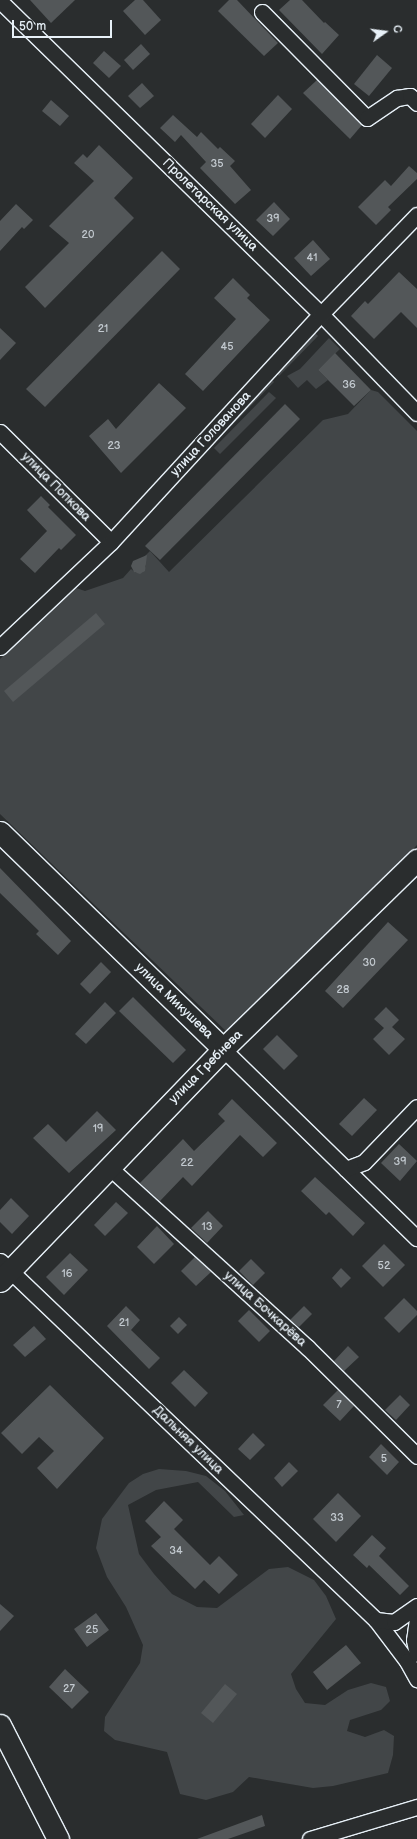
<!DOCTYPE html>
<meta charset="utf-8">
<style>
body{margin:0}
#map{position:relative;width:417px;height:1839px;overflow:hidden;background:#2a2d2e;font-family:"Balsamiq Sans",sans-serif}
div>[style]{position:absolute}
.green>*{inset:0;background:#424648}
.building>*{inset:0;background:#535759}
.roads{filter:drop-shadow(1px 0 #e8f1f8) drop-shadow(-1px 0 #e8f1f8) drop-shadow(0 1px #e8f1f8) drop-shadow(0 -1px #e8f1f8)}
.street>*{height:15px;margin:-7.5px;padding:0 7.5px;transform-origin:7.5px;border-radius:7.5px;background:#2a2d2e}
.secondary>*{height:21px;margin:-10.5px;padding:0 10.5px;transform-origin:10.5px;border-radius:10.5px;background:#2a2d2e}
span{translate:-50% -50%;white-space:nowrap;text-align:center;line-height:1.15;-webkit-text-stroke:4px #2a2d2e;paint-order:stroke}
.number-label{font-size:11px;color:#c3cad0}
.number-label span{-webkit-text-stroke-width:0}
.street-label{font-size:13px;color:#e8f1f8}
.north{position:absolute;left:365px;top:12px;width:40px;height:40px;-webkit-text-stroke:3px #2a2d2e;paint-order:stroke;rotate:76deg;font-size:11px;font-weight:700;line-height:16px;text-align:center;color:#e8f1f8}
.north::after{content:'';display:block;margin:auto;width:14px;height:18px;background:#e8f1f8;clip-path:polygon(50% 0,100% 100%,50% 72%,0 100%)}
.scale{position:absolute;left:12px;top:20px;width:100px;height:18px;box-sizing:border-box;border:2px solid #e8f1f8;border-top:0;padding-left:5px;font-size:12px;line-height:14px;white-space:nowrap;color:#e8f1f8;-webkit-text-stroke:3px #2a2d2e;paint-order:stroke}
</style>
<div id="map">
<div class="green">
<div style="clip-path:polygon(313px 331px,318px 336px,279px 376px,274px 371px)"></div>
<div style="clip-path:polygon(329px 338px,340px 349px,318px 370px,328px 380px,316px 389px,307px 380px,298px 388px,287px 376px,300px 369px)"></div>
<div style="clip-path:polygon(268px 376px,274px 382px,202px 456px,197px 451px)"></div>
<div style="clip-path:polygon(371px 390px,378px 392px,417px 431px,417px 845px,368px 899px,228px 1033px,0 814px,0 659px,69px 592px,70px 586px,85px 591px,123px 578px,131px 569px,136px 573px,142px 573px,146px 566px,142px 559px,150px 551px,169px 572px,323px 420px,348px 414px)"></div>
<div style="clip-path:polygon(269px 392px,276px 398px,220px 454px,214px 448px)"></div>
<div style="clip-path:polygon(159px 1469px,186px 1471px,206px 1476px,225px 1491px,244px 1515px,234px 1517px,198px 1482px,156px 1490px,128px 1505px,139px 1554px,154px 1574px,172px 1594px,197px 1607px,217px 1608px,269px 1569px,288px 1567px,314px 1580px,326px 1596px,336px 1619px,291px 1674px,296px 1689px,305px 1703px,325px 1705px,348px 1690px,371px 1683px,386px 1687px,390px 1701px,381px 1710px,350px 1720px,347px 1731px,365px 1737px,384px 1730px,394px 1736px,393px 1755px,388px 1773px,333px 1786px,313px 1788px,249px 1777px,233px 1792px,206px 1800px,180px 1794px,167px 1752px,115px 1740px,104px 1731px,105px 1717px,140px 1663px,143px 1645px,126px 1607px,107px 1577px,96px 1548px,102px 1519px,129px 1483px,143px 1474px)"></div>
</div>
<div class="building">
<div style="clip-path:polygon(30px 0,75px 0,51px 23px)"></div>
<div style="clip-path:polygon(135px 0,143px 0,161px 20px,145px 35px,123px 11px)"></div>
<div style="clip-path:polygon(229px 0,237px 0,278px 43px,264px 56px,218px 11px)"></div>
<div style="clip-path:polygon(290px 0,302px 0,324px 23px,325px 22px,339px 35px,322px 54px,279px 10px)"></div>
<div style="clip-path:polygon(141px 44px,150px 54px,133px 70px,124px 60px)"></div>
<div style="clip-path:polygon(104px 51px,121px 66px,109px 78px,93px 63px)"></div>
<div style="clip-path:polygon(377px 55px,392px 68px,369px 96px,354px 84px)"></div>
<div style="clip-path:polygon(317px 80px,362px 125px,350px 139px,303px 93px)"></div>
<div style="clip-path:polygon(142px 83px,154px 96px,140px 108px,128px 96px)"></div>
<div style="clip-path:polygon(278px 95px,292px 109px,265px 138px,251px 124px)"></div>
<div style="clip-path:polygon(51px 100px,69px 116px,60px 126px,42px 111px)"></div>
<div style="clip-path:polygon(173px 115px,197px 137px,201px 132px,218px 149px,220px 147px,235px 161px,230px 166px,251px 190px,235px 204px,200px 168px,206px 162px,181px 135px,175px 142px,160px 128px)"></div>
<div style="clip-path:polygon(99px 145px,133px 178px,114px 198px,134px 218px,45px 308px,25px 287px,69px 243px,49px 226px,94px 181px,74px 163px,83px 154px,87px 158px)"></div>
<div style="clip-path:polygon(409px 166px,417px 173px,417px 179px,388px 207px,391px 210px,376px 225px,358px 207px,385px 180px,391px 186px)"></div>
<div style="clip-path:polygon(274px 202px,290px 219px,273px 236px,256px 220px)"></div>
<div style="clip-path:polygon(16px 204px,33px 220px,24px 229px,22px 227px,0 251px,0 221px)"></div>
<div style="clip-path:polygon(313px 240px,330px 259px,311px 276px,294px 258px)"></div>
<div style="clip-path:polygon(162px 251px,180px 269px,45px 407px,26px 389px)"></div>
<div style="clip-path:polygon(399px 272px,417px 289px,417px 328px,401px 312px,374px 339px,351px 316px,365px 301px,368px 304px)"></div>
<div style="clip-path:polygon(233px 278px,250px 295px,247px 298px,270px 320px,203px 391px,185px 374px,236px 319px,214px 298px)"></div>
<div style="clip-path:polygon(0 328px,16px 343px,0 360px)"></div>
<div style="clip-path:polygon(335px 353px,371px 390px,354px 406px,318px 370px)"></div>
<div style="clip-path:polygon(159px 383px,186px 408px,121px 473px,89px 436px,108px 419px,116px 429px)"></div>
<div style="clip-path:polygon(285px 404px,300px 419px,160px 560px,145px 546px)"></div>
<div style="clip-path:polygon(41px 496px,50px 505px,48px 507px,76px 535px,61px 550px,59px 548px,35px 573px,20px 559px,47px 531px,27px 510px)"></div>
<div style="clip-path:polygon(147px 555px,145px 571px,140px 574px,134px 572px,131px 566px,133px 561px)"></div>
<div style="clip-path:polygon(96px 613px,105px 624px,13px 702px,4px 691px)"></div>
<div style="clip-path:polygon(0 868px,71px 941px,58px 955px,36px 934px,39px 931px,0 893px)"></div>
<div style="clip-path:polygon(388px 922px,408px 940px,343px 1008px,325px 991px)"></div>
<div style="clip-path:polygon(101px 962px,111px 972px,90px 994px,80px 984px)"></div>
<div style="clip-path:polygon(133px 997px,186px 1050px,173px 1063px,119px 1011px)"></div>
<div style="clip-path:polygon(105px 1002px,116px 1013px,86px 1044px,75px 1034px)"></div>
<div style="clip-path:polygon(386px 1007px,399px 1020px,392px 1027px,405px 1039px,389px 1055px,373px 1039px,384px 1028px,374px 1019px)"></div>
<div style="clip-path:polygon(277px 1035px,298px 1056px,284px 1070px,263px 1049px)"></div>
<div style="clip-path:polygon(364px 1098px,377px 1110px,352px 1136px,339px 1124px)"></div>
<div style="clip-path:polygon(232px 1099px,277px 1143px,263px 1157px,240px 1135px,192px 1186px,183px 1177px,160px 1201px,140px 1183px,183px 1139px,194px 1151px,225px 1121px,218px 1114px)"></div>
<div style="clip-path:polygon(97px 1111px,116px 1130px,69px 1173px,33px 1138px,48px 1124px,66px 1142px)"></div>
<div style="clip-path:polygon(399px 1144px,417px 1161px,400px 1181px,381px 1163px)"></div>
<div style="clip-path:polygon(315px 1177px,365px 1223px,353px 1236px,329px 1212px,326px 1215px,301px 1191px)"></div>
<div style="clip-path:polygon(11px 1198px,29px 1216px,12px 1234px,0 1222px,0 1210px)"></div>
<div style="clip-path:polygon(116px 1202px,128px 1213px,105px 1236px,94px 1225px)"></div>
<div style="clip-path:polygon(208px 1211px,223px 1226px,207px 1243px,191px 1228px)"></div>
<div style="clip-path:polygon(157px 1226px,174px 1244px,154px 1264px,137px 1247px)"></div>
<div style="clip-path:polygon(384px 1244px,405px 1265px,383px 1287px,362px 1266px)"></div>
<div style="clip-path:polygon(70px 1253px,88px 1270px,64px 1295px,46px 1277px)"></div>
<div style="clip-path:polygon(195px 1257px,211px 1272px,196px 1286px,181px 1271px)"></div>
<div style="clip-path:polygon(251px 1259px,265px 1273px,253px 1285px,239px 1271px)"></div>
<div style="clip-path:polygon(341px 1268px,351px 1278px,341px 1288px,332px 1278px)"></div>
<div style="clip-path:polygon(404px 1298px,417px 1311px,417px 1315px,399px 1333px,384px 1318px)"></div>
<div style="clip-path:polygon(126px 1306px,140px 1320px,131px 1330px,160px 1358px,149px 1369px,107px 1326px)"></div>
<div style="clip-path:polygon(304px 1306px,312px 1314px,299px 1327px,290px 1320px)"></div>
<div style="clip-path:polygon(249px 1310px,270px 1331px,259px 1342px,238px 1321px)"></div>
<div style="clip-path:polygon(179px 1317px,187px 1325px,178px 1334px,170px 1326px)"></div>
<div style="clip-path:polygon(34px 1326px,46px 1339px,25px 1357px,13px 1345px)"></div>
<div style="clip-path:polygon(348px 1346px,359px 1357px,344px 1371px,334px 1361px)"></div>
<div style="clip-path:polygon(184px 1370px,208px 1393px,195px 1407px,171px 1383px)"></div>
<div style="clip-path:polygon(50px 1385px,104px 1438px,57px 1489px,37px 1468px,54px 1451px,39px 1437px,22px 1454px,1px 1433px)"></div>
<div style="clip-path:polygon(338px 1390px,354px 1406px,340px 1421px,323px 1405px)"></div>
<div style="clip-path:polygon(400px 1395px,410px 1405px,396px 1420px,385px 1410px)"></div>
<div style="clip-path:polygon(253px 1433px,265px 1445px,250px 1460px,238px 1449px)"></div>
<div style="clip-path:polygon(381px 1444px,399px 1462px,387px 1475px,369px 1457px)"></div>
<div style="clip-path:polygon(289px 1462px,298px 1471px,282px 1487px,274px 1478px)"></div>
<div style="clip-path:polygon(338px 1493px,361px 1516px,336px 1542px,313px 1519px)"></div>
<div style="clip-path:polygon(164px 1501px,183px 1520px,174px 1529px,210px 1565px,219px 1556px,238px 1575px,219px 1594px,204px 1580px,195px 1589px,151px 1546px,161px 1537px,145px 1521px)"></div>
<div style="clip-path:polygon(372px 1535px,386px 1548px,379px 1556px,409px 1586px,400px 1595px,369px 1565px,367px 1568px,353px 1555px)"></div>
<div style="clip-path:polygon(0 1604px,14px 1616px,0 1631px)"></div>
<div style="clip-path:polygon(96px 1613px,109px 1630px,87px 1647px,74px 1629px)"></div>
<div style="clip-path:polygon(346px 1645px,361px 1663px,327px 1690px,313px 1672px)"></div>
<div style="clip-path:polygon(65px 1669px,89px 1692px,72px 1709px,49px 1687px)"></div>
<div style="clip-path:polygon(225px 1684px,237px 1694px,213px 1723px,201px 1713px)"></div>
<div style="clip-path:polygon(262px 1815px,265px 1826px,228px 1839px,197px 1839px)"></div>
</div>
<div class="roads">
<div class="street">
<div style="left:0;top:1px;width:448px;rotate:44.3deg"></div>
<div style="left:321px;top:314px;width:138px;rotate:45.9deg"></div>
<div style="left:262px;top:12px;width:149px;rotate:45.3deg"></div>
<div style="left:367px;top:118px;width:36px;rotate:-34deg"></div>
<div style="left:397px;top:98px;width:13px;rotate:-9deg"></div>
<div style="left:410px;top:96px;width:10px;rotate:45deg"></div>
<div style="left:0;top:432px;width:156px;rotate:44.7deg"></div>
<div style="left:0;top:647px;width:153px;rotate:-43.4deg"></div>
<div style="left:111px;top:542px;width:310px;rotate:-47.4deg"></div>
<div style="left:321px;top:314px;width:138px;rotate:-45.9deg"></div>
<div style="left:223px;top:1049px;width:271px;rotate:44.3deg"></div>
<div style="left:109px;top:1167px;width:268px;rotate:42.3deg"></div>
<div style="left:307px;top:1347px;width:155px;rotate:44.7deg"></div>
<div style="left:346px;top:1169px;width:19px;rotate:-21deg"></div>
<div style="left:364px;top:1162px;width:76px;rotate:-46.1deg"></div>
<div style="left:0;top:1261px;width:520px;rotate:43.68deg"></div>
<div style="left:376px;top:1620px;width:51px;rotate:52.9deg"></div>
<div style="left:407px;top:1661px;width:21px;rotate:61deg"></div>
<div style="left:417px;top:1619px;width:21px;rotate:98deg"></div>
<div style="left:414px;top:1640px;width:14px;rotate:78deg"></div>
<div style="left:376px;top:1620px;width:18px;rotate:6deg"></div>
<div style="left:394px;top:1622px;width:28px;rotate:-35deg"></div>
<div style="left:310px;top:1839px;width:112px;rotate:-16.7deg"></div>
</div>
<div class="secondary">
<div style="left:0;top:832px;width:311px;rotate:44.2deg"></div>
<div style="left:0;top:1281px;width:322px;rotate:-46.1deg"></div>
<div style="left:223px;top:1049px;width:271px;rotate:-44.3deg"></div>
<div style="left:0;top:1725px;width:128px;rotate:63deg"></div>
</div>
</div>
<div class="number-label">
<span style="left:217px;top:164px">35</span>
<span style="left:273px;top:219px">39</span>
<span style="left:88px;top:235px">20</span>
<span style="left:312px;top:258px">41</span>
<span style="left:103px;top:329px">21</span>
<span style="left:227px;top:347px">45</span>
<span style="left:349px;top:385px">36</span>
<span style="left:114px;top:446px">23</span>
<span style="left:369px;top:963px">30</span>
<span style="left:343px;top:990px">28</span>
<span style="left:98px;top:1129px">19</span>
<span style="left:400px;top:1162px">39</span>
<span style="left:187px;top:1163px">22</span>
<span style="left:207px;top:1227px">13</span>
<span style="left:384px;top:1266px">52</span>
<span style="left:67px;top:1274px">16</span>
<span style="left:124px;top:1323px">21</span>
<span style="left:339px;top:1405px">7</span>
<span style="left:384px;top:1459px">5</span>
<span style="left:337px;top:1518px">33</span>
<span style="left:176px;top:1551px">34</span>
<span style="left:92px;top:1630px">25</span>
<span style="left:69px;top:1689px">27</span>
</div>
<div class="street-label">
<span style="left:210px;top:205px;rotate:44deg">Пролетарская улица</span>
<span style="left:211px;top:434px;rotate:-47deg">улица Голованова</span>
<span style="left:56px;top:487px;rotate:45deg">улица Попкова</span>
<span style="left:174px;top:1001px;rotate:44deg">улица Микушева</span>
<span style="left:206px;top:1067px;rotate:-45deg">улица Гребнева</span>
<span style="left:265px;top:1309px;rotate:42deg">улица Бочкарёва</span>
<span style="left:188px;top:1440px;rotate:44deg">Дальняя улица</span>
</div>
<div class="north">С</div>
<div class="scale">50 m</div>
</div>
